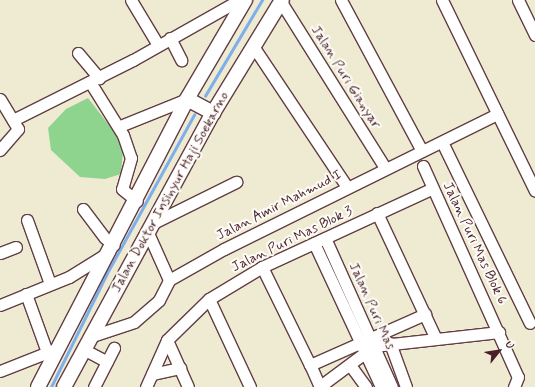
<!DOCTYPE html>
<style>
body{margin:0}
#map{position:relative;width:535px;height:387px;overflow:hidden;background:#efebd3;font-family:Mynerve,sans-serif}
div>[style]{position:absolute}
.green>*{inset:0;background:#8fd48e}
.stream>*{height:2.5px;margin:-1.25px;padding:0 1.25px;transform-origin:1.25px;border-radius:1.25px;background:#7fafea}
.roads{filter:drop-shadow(1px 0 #633e44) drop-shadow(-1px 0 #633e44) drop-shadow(0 1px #633e44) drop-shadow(0 -1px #633e44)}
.minor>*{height:11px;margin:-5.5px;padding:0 5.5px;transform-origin:5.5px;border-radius:5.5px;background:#fff}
.major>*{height:14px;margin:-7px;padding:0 7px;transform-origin:7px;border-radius:7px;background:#fff}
span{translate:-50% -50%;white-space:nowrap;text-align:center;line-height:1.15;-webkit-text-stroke:4px #fdfcf7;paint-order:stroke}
.street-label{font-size:14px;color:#4a1f2b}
.north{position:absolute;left:479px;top:331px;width:40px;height:40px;-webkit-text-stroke:3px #fdfcf7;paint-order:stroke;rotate:60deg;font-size:11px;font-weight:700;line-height:16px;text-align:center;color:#4a1f2b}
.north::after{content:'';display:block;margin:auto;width:14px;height:18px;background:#4a1f2b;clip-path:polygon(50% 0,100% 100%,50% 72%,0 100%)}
</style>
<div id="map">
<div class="green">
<div style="clip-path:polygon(88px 98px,116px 134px,123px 151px,121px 174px,105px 179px,80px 177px,51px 150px,48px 128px,66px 109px)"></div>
</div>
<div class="stream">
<div style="left:205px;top:96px;width:112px;rotate:-59.3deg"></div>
<div style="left:51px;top:387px;width:125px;rotate:-63.8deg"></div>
<div style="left:106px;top:275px;width:183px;rotate:-61.2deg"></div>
</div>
<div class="roads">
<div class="minor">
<div style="left:131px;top:0;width:52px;rotate:59deg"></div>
<div style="left:341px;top:0;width:171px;rotate:61.8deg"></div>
<div style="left:442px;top:0;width:212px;rotate:64deg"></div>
<div style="left:518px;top:0;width:39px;rotate:64deg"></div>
<div style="left:281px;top:2px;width:196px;rotate:57.9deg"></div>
<div style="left:170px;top:38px;width:25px;rotate:63deg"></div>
<div style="left:253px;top:46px;width:169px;rotate:56.3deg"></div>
<div style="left:78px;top:53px;width:33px;rotate:50deg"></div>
<div style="left:90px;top:82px;width:62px;rotate:58.1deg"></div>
<div style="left:123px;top:135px;width:24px;rotate:71deg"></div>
<div style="left:131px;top:158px;width:32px;rotate:106deg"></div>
<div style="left:122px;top:189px;width:19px;rotate:39deg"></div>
<div style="left:0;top:99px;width:35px;rotate:59deg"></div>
<div style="left:18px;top:129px;width:28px;rotate:131deg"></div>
<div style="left:13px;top:120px;width:134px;rotate:-26.6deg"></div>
<div style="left:133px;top:60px;width:122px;rotate:-29.5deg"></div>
<div style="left:120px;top:126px;width:72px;rotate:-21.9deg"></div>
<div style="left:442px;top:142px;width:201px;rotate:64.1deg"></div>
<div style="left:423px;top:166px;width:231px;rotate:65.8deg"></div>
<div style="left:518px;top:377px;width:11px;rotate:112deg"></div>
<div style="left:83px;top:209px;width:36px;rotate:53deg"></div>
<div style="left:105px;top:238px;width:11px;rotate:38deg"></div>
<div style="left:377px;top:213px;width:139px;rotate:64.9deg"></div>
<div style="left:27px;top:220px;width:68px;rotate:70.2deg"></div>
<div style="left:153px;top:223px;width:93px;rotate:-26.3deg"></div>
<div style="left:148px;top:233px;width:51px;rotate:65.9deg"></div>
<div style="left:325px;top:238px;width:163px;rotate:65.8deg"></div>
<div style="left:314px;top:243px;width:159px;rotate:65deg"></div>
<div style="left:0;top:253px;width:17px;rotate:-21deg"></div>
<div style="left:262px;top:267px;width:109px;rotate:63.9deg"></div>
<div style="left:26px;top:294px;width:62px;rotate:70.1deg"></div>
<div style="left:209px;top:299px;width:97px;rotate:65deg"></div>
<div style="left:0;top:305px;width:74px;rotate:-22.1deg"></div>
<div style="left:69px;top:277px;width:47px;rotate:-32deg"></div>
<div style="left:89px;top:337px;width:47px;rotate:-18.4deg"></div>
<div style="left:134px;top:322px;width:33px;rotate:-41deg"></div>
<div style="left:159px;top:300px;width:22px;rotate:-63deg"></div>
<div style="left:169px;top:280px;width:63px;rotate:-29.4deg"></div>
<div style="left:224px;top:249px;width:305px;rotate:-26.3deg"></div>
<div style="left:167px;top:340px;width:51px;rotate:65.9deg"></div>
<div style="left:390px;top:343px;width:47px;rotate:70deg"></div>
<div style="left:83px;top:349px;width:27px;rotate:28deg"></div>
<div style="left:350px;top:365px;width:27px;rotate:54deg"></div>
<div style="left:0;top:371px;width:57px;rotate:-21.6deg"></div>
<div style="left:152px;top:374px;width:29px;rotate:-12deg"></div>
<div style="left:94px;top:387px;width:44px;rotate:-62.9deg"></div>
<div style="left:146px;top:387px;width:51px;rotate:-65.9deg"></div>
<div style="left:167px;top:340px;width:59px;rotate:-44.3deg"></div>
<div style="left:209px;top:299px;width:62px;rotate:-31.1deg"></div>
<div style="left:262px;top:267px;width:188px;rotate:-24.8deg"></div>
<div style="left:319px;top:387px;width:69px;rotate:-36.7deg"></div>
<div style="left:374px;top:346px;width:126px;rotate:-6.4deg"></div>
<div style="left:320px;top:387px;width:24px;rotate:-114deg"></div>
<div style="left:310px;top:365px;width:126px;rotate:-23.9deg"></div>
</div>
<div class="major">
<div style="left:187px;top:99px;width:30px;rotate:28deg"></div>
<div style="left:38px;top:387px;width:324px;rotate:-62.6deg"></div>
<div style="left:187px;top:99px;width:115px;rotate:-59.6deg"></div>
<div style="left:64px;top:387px;width:312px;rotate:-61.5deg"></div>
<div style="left:213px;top:113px;width:132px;rotate:-58.6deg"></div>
</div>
</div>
<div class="street-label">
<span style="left:346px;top:77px;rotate:58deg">Jalan Puri Gianyar</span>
<span style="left:170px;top:192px;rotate:-61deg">Jalan Doktor Insinyur Haji Soekarno</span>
<span style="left:279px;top:205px;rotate:-27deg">Jalan Amir Mahmud I</span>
<span style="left:292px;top:239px;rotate:-26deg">Jalan Puri Mas Blok 3</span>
<span style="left:475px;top:243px;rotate:65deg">Jalan Puri Mas Blok 6</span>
<span style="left:372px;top:306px;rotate:66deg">Jalan Puri Mas</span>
</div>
<div class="north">U</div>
</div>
